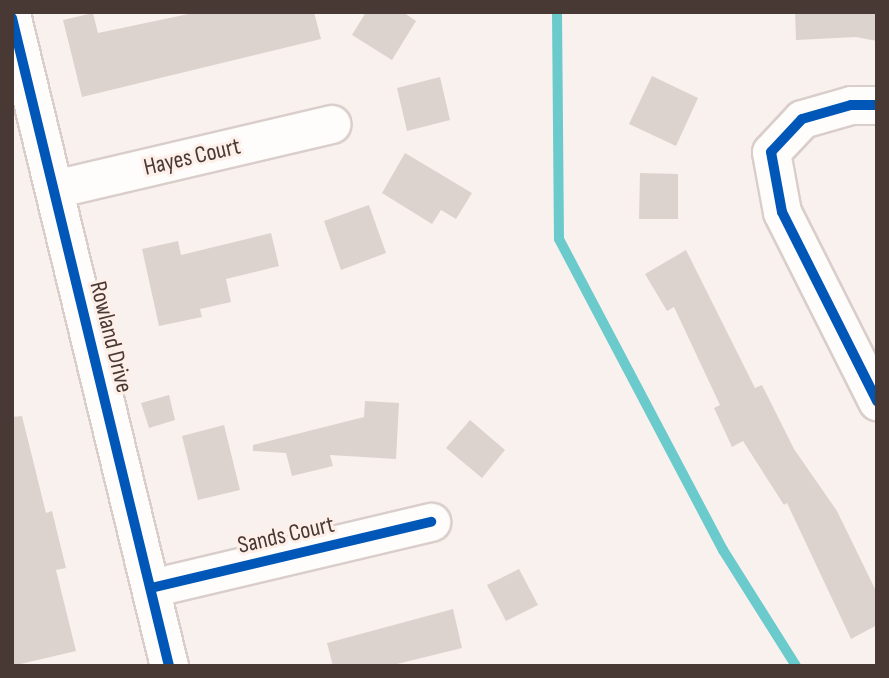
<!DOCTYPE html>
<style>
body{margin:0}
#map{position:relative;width:889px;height:678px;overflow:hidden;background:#f9f1ee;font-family:"Sofia Sans Condensed",sans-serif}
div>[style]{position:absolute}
.stream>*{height:10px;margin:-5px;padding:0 5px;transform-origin:5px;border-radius:5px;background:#6acacc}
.building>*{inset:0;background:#ddd3ce}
.roads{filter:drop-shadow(2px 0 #d9ceca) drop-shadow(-2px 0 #d9ceca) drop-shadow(0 2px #d9ceca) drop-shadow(0 -2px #d9ceca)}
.street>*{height:37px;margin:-18.5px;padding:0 18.5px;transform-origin:18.5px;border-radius:18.5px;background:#fefdfc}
.cycleway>*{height:10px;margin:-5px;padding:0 5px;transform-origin:5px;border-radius:5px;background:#0057b8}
span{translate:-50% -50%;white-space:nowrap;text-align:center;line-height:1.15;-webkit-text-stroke:6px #feefe9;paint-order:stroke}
.street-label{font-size:24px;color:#483934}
.frame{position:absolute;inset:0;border:14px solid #483934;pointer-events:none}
</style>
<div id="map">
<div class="stream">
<div style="left:557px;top:12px;width:227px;rotate:89.5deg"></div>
<div style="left:559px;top:239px;width:352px;rotate:62.2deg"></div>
<div style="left:723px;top:550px;width:137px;rotate:57.8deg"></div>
</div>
<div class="building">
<div style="clip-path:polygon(198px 12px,314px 12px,321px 39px,82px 97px,63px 20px,93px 13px,98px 33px)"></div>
<div style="clip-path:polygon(366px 12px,403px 12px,416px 21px,392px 60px,352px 35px)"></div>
<div style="clip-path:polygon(795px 12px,877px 12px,877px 41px,856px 37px,796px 40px)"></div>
<div style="clip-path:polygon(652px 76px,698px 98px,676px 146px,629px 124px)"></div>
<div style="clip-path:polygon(440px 77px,450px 120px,407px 131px,397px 88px)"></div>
<div style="clip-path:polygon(405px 153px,472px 193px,456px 219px,441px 210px,432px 224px,382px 193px)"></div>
<div style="clip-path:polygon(640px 173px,678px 174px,678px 219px,639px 219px)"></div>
<div style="clip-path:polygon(369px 205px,386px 253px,341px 270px,324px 221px)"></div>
<div style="clip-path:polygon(271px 233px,279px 266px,226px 279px,231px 302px,200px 309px,202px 317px,159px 326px,142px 249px,178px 241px,181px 255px)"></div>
<div style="clip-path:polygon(686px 250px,755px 388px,762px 385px,794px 449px,837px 511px,877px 593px,877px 625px,851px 639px,787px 503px,784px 505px,743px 441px,732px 447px,714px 408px,720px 405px,674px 307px,667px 311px,645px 274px)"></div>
<div style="clip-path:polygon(169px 395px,175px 420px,149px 428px,141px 403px)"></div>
<div style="clip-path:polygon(365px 401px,399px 403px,396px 459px,330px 455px,333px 466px,292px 476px,286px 453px,253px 451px,253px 445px,364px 417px)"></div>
<div style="clip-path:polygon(22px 416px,46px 513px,52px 511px,66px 568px,56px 570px,76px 651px,12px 666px,12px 417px)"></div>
<div style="clip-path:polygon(470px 420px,505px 450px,482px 478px,446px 448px)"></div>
<div style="clip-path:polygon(224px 425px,240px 490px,198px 500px,182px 436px)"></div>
<div style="clip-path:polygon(519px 569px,538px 605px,506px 621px,487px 585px)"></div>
<div style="clip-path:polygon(453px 609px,462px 648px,389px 666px,333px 666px,327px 643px)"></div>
</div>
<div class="roads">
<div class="street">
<div style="left:12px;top:18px;width:667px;rotate:76.38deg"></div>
<div style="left:877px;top:105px;width:26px;rotate:180deg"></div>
<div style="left:851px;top:105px;width:51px;rotate:164.1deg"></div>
<div style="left:802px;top:119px;width:45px;rotate:133.2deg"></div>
<div style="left:771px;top:152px;width:61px;rotate:79.6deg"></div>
<div style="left:782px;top:212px;width:212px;rotate:63.3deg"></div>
<div style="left:54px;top:189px;width:285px;rotate:-13.2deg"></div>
<div style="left:151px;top:588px;width:288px;rotate:-13.3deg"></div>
</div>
</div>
<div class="cycleway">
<div style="left:12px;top:18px;width:667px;rotate:76.38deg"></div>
<div style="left:877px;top:105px;width:26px;rotate:180deg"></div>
<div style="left:851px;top:105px;width:51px;rotate:164.1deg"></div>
<div style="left:802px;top:119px;width:45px;rotate:133.2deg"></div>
<div style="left:771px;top:152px;width:61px;rotate:79.6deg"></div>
<div style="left:782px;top:212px;width:212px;rotate:63.3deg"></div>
<div style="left:151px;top:588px;width:288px;rotate:-13.3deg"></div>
</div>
<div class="street-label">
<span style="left:192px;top:157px;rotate:-13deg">Hayes Court</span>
<span style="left:111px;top:337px;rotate:76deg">Rowland Drive</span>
<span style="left:286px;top:535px;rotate:-13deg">Sands Court</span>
</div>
<div class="frame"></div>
</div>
